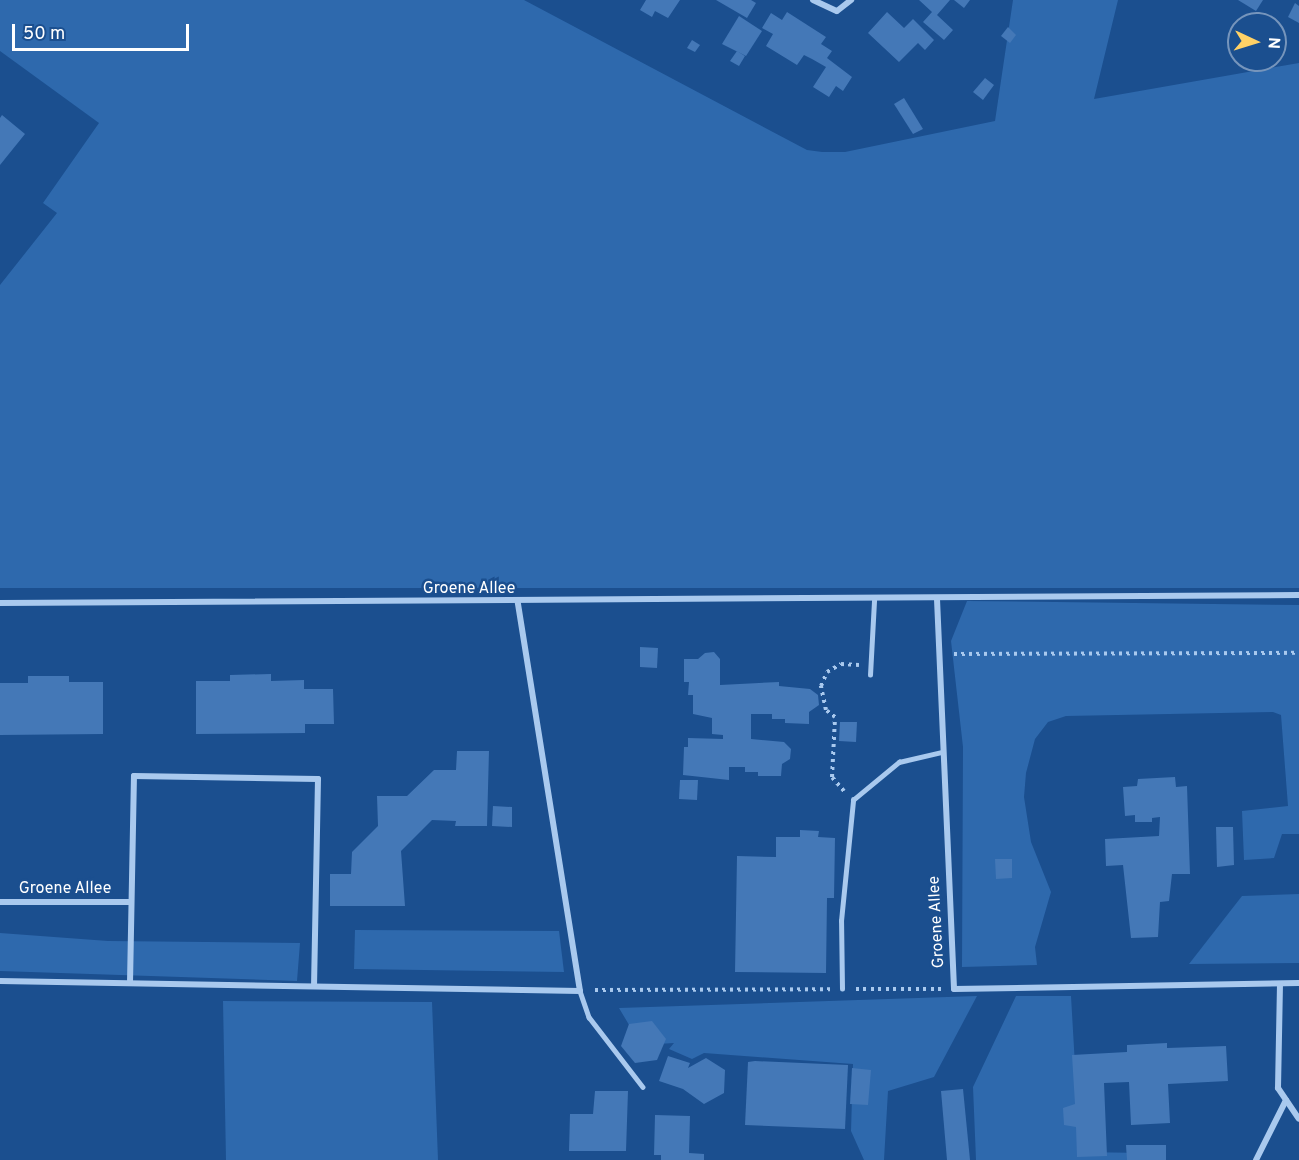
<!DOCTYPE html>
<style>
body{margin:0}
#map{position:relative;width:1299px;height:1160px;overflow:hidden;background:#1b4f8f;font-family:Overpass,sans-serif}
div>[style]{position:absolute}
.green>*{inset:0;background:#2e69ad}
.building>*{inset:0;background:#4478b7}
.path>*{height:4px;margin-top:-2px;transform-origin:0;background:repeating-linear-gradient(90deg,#a9c9ee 0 3px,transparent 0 7.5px)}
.service>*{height:4.5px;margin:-2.25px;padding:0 2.25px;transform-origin:2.25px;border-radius:2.25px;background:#a9c9ee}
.minor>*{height:6px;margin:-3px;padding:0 3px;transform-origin:3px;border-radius:3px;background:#a9c9ee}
span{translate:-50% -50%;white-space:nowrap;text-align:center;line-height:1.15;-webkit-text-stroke:5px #1b4f8f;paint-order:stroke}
.street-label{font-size:16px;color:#fff}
.north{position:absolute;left:1227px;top:12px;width:60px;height:60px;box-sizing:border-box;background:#1b4f8f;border:2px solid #7695bc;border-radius:50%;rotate:94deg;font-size:16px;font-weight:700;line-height:24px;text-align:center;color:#fff}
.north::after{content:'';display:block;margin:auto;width:21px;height:27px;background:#ffd166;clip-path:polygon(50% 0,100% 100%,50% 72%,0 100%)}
.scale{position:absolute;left:12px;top:24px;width:177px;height:27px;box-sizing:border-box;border:3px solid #fff;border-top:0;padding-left:8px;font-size:18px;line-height:21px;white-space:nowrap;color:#fff;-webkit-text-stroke:4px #1b4f8f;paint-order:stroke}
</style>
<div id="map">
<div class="green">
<div style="clip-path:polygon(0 0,524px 0,807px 150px,822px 152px,845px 152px,995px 121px,1013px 0,1118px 0,1094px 99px,1299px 63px,1299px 588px,0 588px,0 285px,57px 213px,43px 203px,99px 123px,0 51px)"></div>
<div style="clip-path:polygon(967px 601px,1299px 605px,1299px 834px,1282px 834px,1274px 858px,1244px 860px,1242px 811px,1288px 806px,1281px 715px,1273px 712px,1066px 716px,1048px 722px,1035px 739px,1026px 773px,1024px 797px,1031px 842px,1051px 892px,1035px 947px,1037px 965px,962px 967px,963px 747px,951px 641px)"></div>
<div style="clip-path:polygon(1299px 894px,1299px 963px,1189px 964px,1242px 896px)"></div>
<div style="clip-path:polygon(355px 930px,559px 931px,564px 972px,354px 969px)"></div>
<div style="clip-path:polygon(0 933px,108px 941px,300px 943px,297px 981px,0 971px)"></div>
<div style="clip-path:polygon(977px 996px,934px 1077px,888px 1091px,884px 1160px,864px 1160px,851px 1131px,853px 1064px,704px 1053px,692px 1059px,669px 1049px,674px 1043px,641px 1045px,619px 1008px)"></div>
<div style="clip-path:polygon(1016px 996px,1071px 996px,1080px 1152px,1145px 1153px,1145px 1160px,976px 1160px,973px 1087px)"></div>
<div style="clip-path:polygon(223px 1001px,432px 1002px,438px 1160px,226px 1160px)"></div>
</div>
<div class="building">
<div style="clip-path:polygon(646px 0,680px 0,668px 18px,655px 11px,652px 17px,640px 10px)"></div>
<div style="clip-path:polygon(716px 0,751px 0,756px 3px,747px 18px)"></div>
<div style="clip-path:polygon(919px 0,950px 0,937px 15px,953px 30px,944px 40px,923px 22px,932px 12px)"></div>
<div style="clip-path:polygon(954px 0,970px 0,964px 8px)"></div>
<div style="clip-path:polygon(1238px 0,1263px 0,1256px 11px)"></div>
<div style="clip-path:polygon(1295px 3px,1299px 6px,1299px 23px,1288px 17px)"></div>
<div style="clip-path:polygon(787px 12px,826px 37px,821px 44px,832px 51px,827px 58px,852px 77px,843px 91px,836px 86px,829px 97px,813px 87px,826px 67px,812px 59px,804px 55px,797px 65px,766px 46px,773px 34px,762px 28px,771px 13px,782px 20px)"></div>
<div style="clip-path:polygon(887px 12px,904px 28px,913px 19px,934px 40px,925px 50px,918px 43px,899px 62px,868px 33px)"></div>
<div style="clip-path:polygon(1250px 13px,1269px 24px,1243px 24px)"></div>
<div style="clip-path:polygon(739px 16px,762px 31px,746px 56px,722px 44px)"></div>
<div style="clip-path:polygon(1008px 27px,1016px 35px,1010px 43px,1001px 36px)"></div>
<div style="clip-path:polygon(692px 40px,700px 45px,695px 52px,687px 48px)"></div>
<div style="clip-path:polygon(737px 51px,745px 56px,739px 66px,730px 61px)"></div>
<div style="clip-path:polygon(985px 78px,994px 85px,983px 100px,973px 92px)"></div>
<div style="clip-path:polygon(904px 98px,923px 129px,913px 134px,894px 104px)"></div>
<div style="clip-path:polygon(2px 115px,25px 134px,0 165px,0 118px)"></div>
<div style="clip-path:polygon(640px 647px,658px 648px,657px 668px,640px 667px)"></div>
<div style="clip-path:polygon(714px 652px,720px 659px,720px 685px,779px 682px,779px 686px,810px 689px,818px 695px,819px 705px,809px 712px,809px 724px,785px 723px,785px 719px,772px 719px,772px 714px,751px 714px,751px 739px,784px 742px,791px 749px,790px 759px,782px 764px,781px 776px,758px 776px,758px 772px,745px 772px,745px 767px,729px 767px,729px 780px,683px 775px,684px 747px,688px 747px,688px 738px,723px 739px,723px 735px,712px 734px,712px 718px,693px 714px,693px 695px,688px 695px,689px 682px,684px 682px,684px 659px,698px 659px,705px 653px)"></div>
<div style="clip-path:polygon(271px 674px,271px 681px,304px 680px,304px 689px,333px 689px,334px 724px,305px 724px,305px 733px,196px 734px,196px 681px,230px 681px,230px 675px)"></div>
<div style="clip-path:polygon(28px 676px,69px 676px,69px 682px,103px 682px,103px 734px,0 735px,0 683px,28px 683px)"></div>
<div style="clip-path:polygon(840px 722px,857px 722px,856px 742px,839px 741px)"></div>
<div style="clip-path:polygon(457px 751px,489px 751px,487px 826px,455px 826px,456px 821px,432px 820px,401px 851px,405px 906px,330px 906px,330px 874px,351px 874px,352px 852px,378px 826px,377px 796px,407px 796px,434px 770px,456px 770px)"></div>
<div style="clip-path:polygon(1175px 777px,1176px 787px,1187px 786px,1190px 874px,1172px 874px,1169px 901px,1160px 902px,1158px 937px,1131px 938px,1123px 865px,1106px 866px,1105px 839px,1159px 836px,1160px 817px,1152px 818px,1152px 822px,1135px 822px,1135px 815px,1125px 816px,1123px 787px,1137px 786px,1138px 779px)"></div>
<div style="clip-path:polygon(680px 780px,698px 780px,697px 800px,679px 799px)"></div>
<div style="clip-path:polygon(493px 806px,512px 807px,512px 827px,492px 826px)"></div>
<div style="clip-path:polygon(1216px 827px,1233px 827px,1234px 865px,1217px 867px)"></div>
<div style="clip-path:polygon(800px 830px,819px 831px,818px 837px,835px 838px,834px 898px,827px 898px,826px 973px,735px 972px,737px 856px,776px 857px,776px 837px,800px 837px)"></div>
<div style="clip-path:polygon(995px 859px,1012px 859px,1012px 878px,996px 879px)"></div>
<div style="clip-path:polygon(652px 1021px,666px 1039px,657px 1060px,635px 1063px,621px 1046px,629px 1024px)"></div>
<div style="clip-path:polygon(1167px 1043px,1167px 1048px,1226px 1046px,1228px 1081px,1168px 1084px,1170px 1123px,1131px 1125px,1129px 1082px,1104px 1083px,1107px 1156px,1077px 1157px,1076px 1127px,1064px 1125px,1063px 1108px,1075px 1104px,1072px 1055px,1127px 1052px,1127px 1045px)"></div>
<div style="clip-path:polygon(668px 1056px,690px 1063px,688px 1068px,706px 1058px,725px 1070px,724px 1093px,704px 1104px,683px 1089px,659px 1081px)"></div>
<div style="clip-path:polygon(755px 1061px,848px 1065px,845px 1129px,745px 1125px,748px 1062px)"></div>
<div style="clip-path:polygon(852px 1068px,871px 1070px,868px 1105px,850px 1104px)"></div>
<div style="clip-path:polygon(963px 1089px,970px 1160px,947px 1160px,941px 1091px)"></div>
<div style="clip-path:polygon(595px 1091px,628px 1091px,626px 1151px,569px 1151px,570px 1114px,593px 1114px)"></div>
<div style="clip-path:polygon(655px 1115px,690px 1116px,689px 1153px,704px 1154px,704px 1160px,661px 1160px,661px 1155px,654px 1155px)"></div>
<div style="clip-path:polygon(1126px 1145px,1166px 1145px,1166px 1160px,1127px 1160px)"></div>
</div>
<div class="path">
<div style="left:954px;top:654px;width:345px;rotate:-0.2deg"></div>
<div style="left:844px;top:791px;width:18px;rotate:-131deg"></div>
<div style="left:832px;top:777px;width:60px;rotate:-87.1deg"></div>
<div style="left:835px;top:717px;width:11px;rotate:-142deg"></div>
<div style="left:826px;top:710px;width:25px;rotate:-102deg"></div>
<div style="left:821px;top:686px;width:15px;rotate:-67deg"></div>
<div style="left:827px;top:672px;width:16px;rotate:-30deg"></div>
<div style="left:841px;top:664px;width:18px;rotate:3deg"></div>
<div style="left:856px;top:989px;width:85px"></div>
<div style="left:595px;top:990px;width:235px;rotate:-0.2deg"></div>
</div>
<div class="service">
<div style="left:870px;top:675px;width:75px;rotate:-86.9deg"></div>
<div style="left:842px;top:989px;width:68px;rotate:-90.8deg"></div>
<div style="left:841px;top:921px;width:122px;rotate:-84.3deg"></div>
<div style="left:853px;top:800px;width:60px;rotate:-39.6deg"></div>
<div style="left:899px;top:762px;width:44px;rotate:-13.1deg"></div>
<div style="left:580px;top:991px;width:28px;rotate:71deg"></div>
<div style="left:589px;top:1017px;width:88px;rotate:52.4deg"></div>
</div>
<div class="minor">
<div style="left:813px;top:0;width:26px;rotate:25deg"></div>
<div style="left:837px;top:11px;width:18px;rotate:-38deg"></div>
<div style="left:937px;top:599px;width:390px;rotate:87.5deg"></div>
<div style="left:954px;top:989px;width:345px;rotate:-1deg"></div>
<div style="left:0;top:603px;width:1299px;rotate:-0.35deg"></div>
<div style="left:0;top:902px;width:130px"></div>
<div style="left:0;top:981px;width:580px;rotate:0.99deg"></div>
<div style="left:580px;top:991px;width:394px;rotate:-99.1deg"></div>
<div style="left:130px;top:983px;width:207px;rotate:-88.9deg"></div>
<div style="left:134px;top:776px;width:184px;rotate:0.9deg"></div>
<div style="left:318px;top:779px;width:207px;rotate:91.1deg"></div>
<div style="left:1280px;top:984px;width:104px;rotate:91.1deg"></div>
<div style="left:1278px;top:1088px;width:37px;rotate:56deg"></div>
<div style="left:1256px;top:1160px;width:67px;rotate:-63.4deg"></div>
</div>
<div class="street-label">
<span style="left:469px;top:589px">Groene Allee</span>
<span style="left:65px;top:889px">Groene Allee</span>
<span style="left:937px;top:922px;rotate:-93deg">Groene Allee</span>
</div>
<div class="north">N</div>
<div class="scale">50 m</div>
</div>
